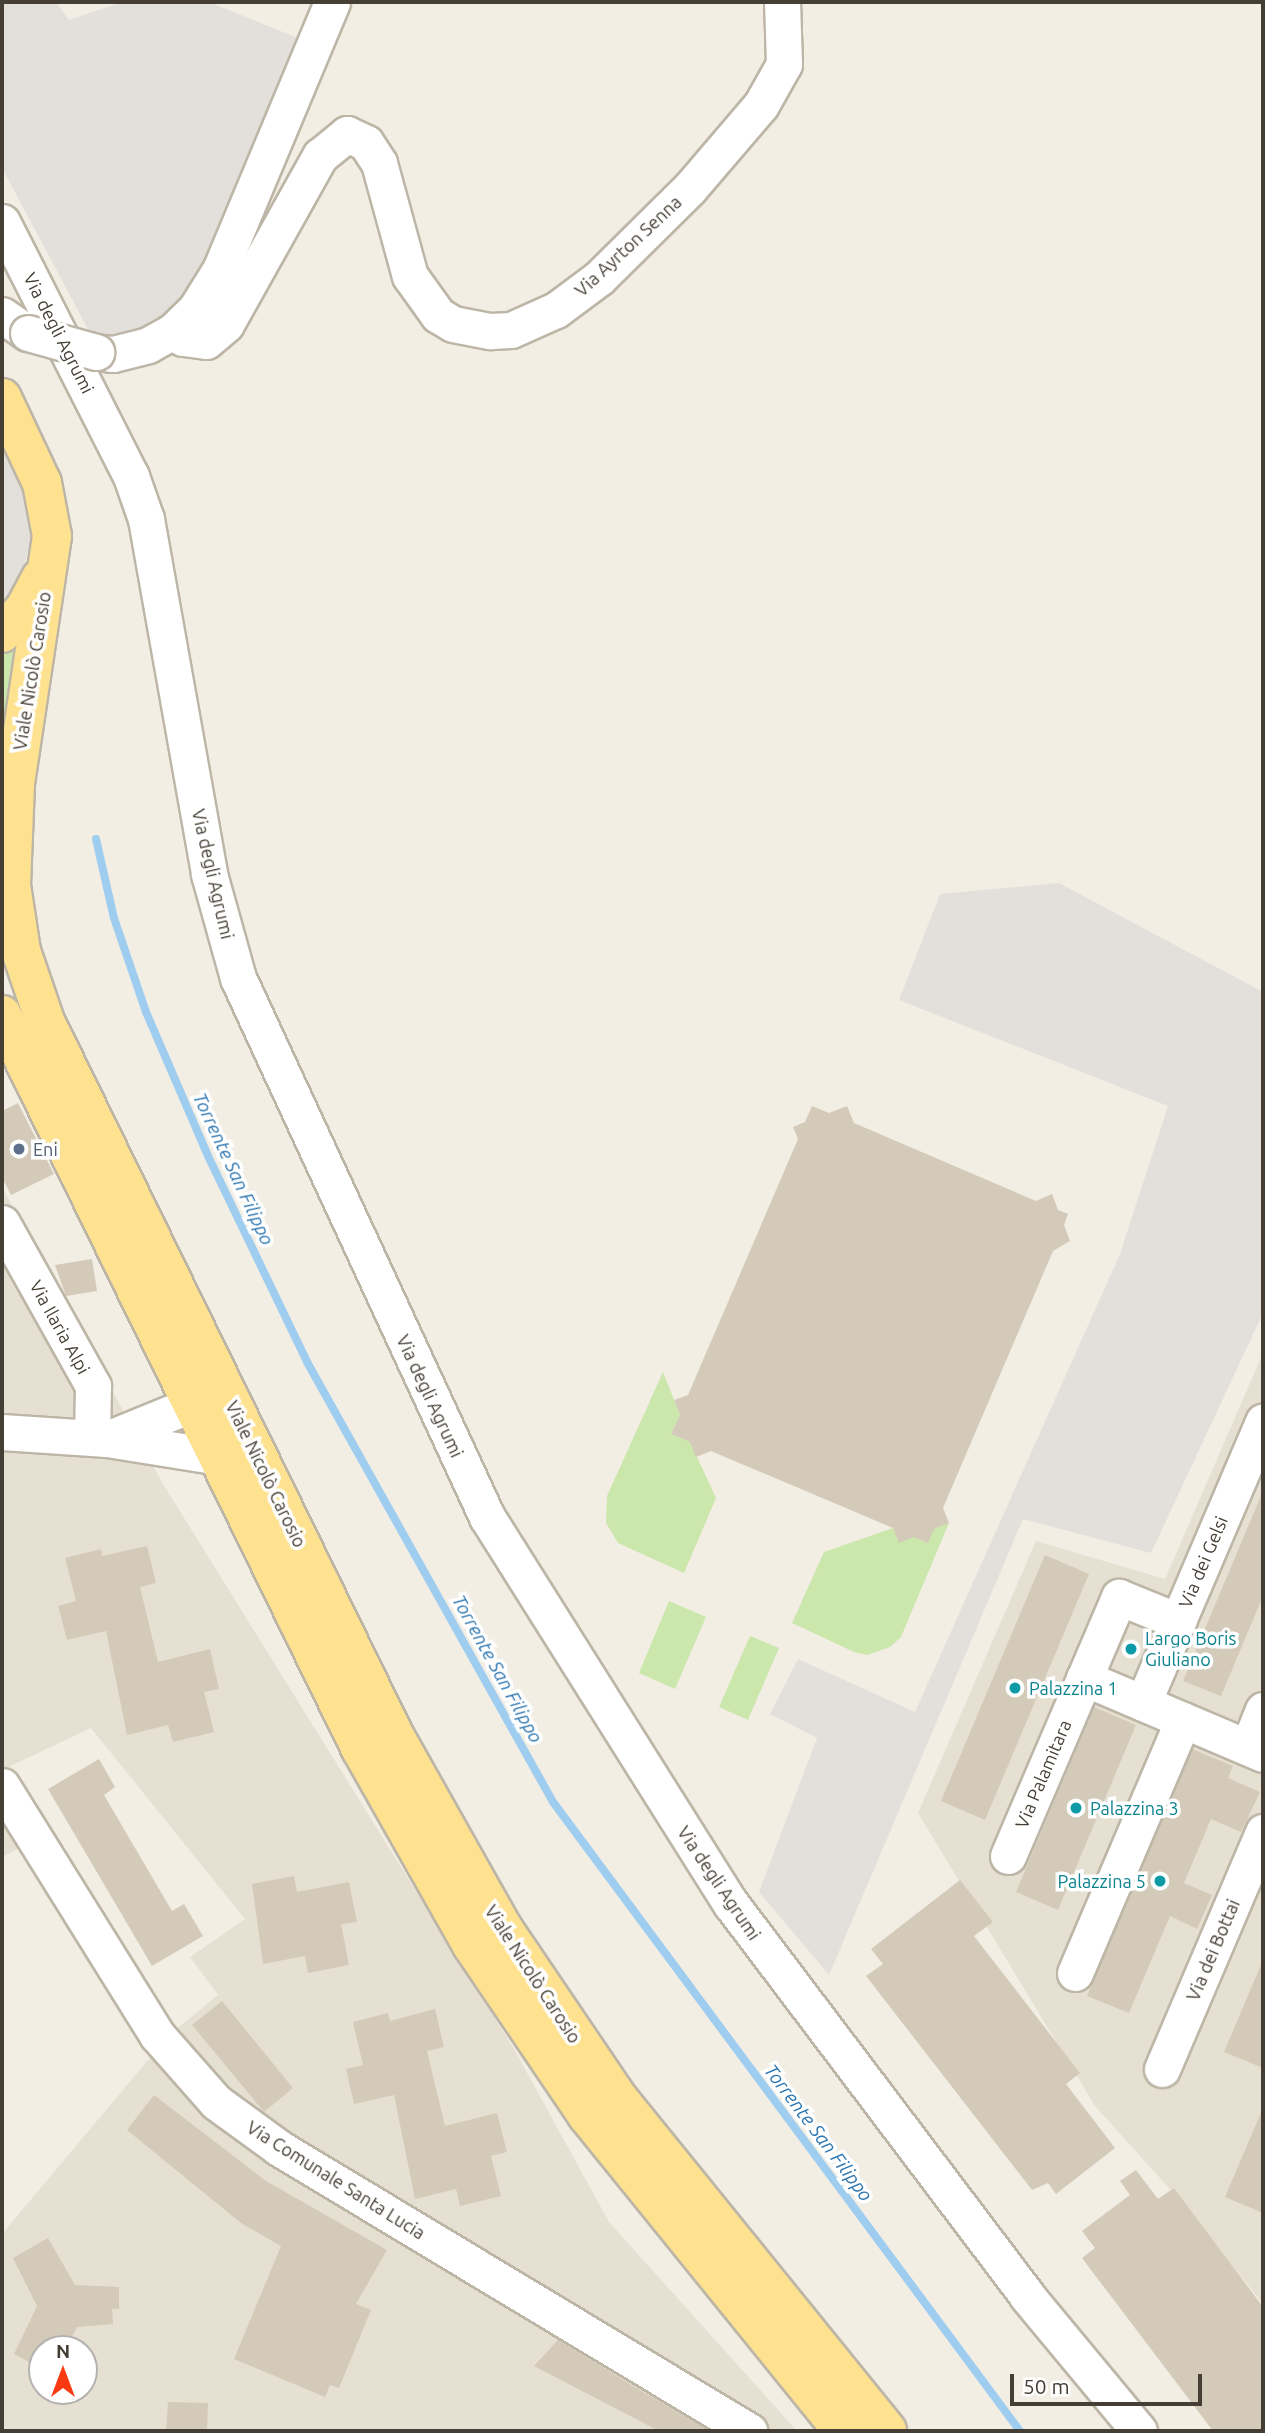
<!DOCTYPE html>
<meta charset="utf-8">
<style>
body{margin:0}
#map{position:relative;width:1265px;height:2433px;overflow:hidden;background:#f2eee4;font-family:Ubuntu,sans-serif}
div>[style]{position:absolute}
.residential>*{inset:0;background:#e6e0d2}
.green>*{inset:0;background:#cbe7ac}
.parking>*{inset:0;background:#e3e0dc}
.stream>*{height:8px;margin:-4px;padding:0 4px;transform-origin:4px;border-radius:4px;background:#9fcdf0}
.building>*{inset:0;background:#d4cab9}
.roads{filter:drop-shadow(2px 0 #bdb6a7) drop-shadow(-2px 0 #bdb6a7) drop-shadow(0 2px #bdb6a7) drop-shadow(0 -2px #bdb6a7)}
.minor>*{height:35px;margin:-17.5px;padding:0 17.5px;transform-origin:17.5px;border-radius:17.5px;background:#fff}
.major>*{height:38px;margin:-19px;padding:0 19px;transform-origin:19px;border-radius:19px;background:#ffe290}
.bridges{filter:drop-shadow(2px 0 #bdb6a7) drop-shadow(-2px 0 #bdb6a7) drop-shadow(0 2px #bdb6a7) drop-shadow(0 -2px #bdb6a7)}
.minor-bridge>*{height:35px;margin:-17.5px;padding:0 17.5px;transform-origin:17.5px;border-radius:17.5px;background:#fff}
.dots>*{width:19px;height:19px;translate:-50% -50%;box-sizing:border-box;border:4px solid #fff;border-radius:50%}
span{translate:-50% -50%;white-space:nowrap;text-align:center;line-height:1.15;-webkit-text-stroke:7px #fff;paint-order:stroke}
.street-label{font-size:18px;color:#443e34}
.service-label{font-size:18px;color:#4e5e75}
.left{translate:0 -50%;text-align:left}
.culture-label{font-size:18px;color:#0d838f}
.right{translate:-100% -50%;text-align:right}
.water-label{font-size:19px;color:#2d76b0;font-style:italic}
.frame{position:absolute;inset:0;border:4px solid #443e34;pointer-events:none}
.north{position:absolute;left:28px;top:2335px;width:70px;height:70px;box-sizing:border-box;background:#fff;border:2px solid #b4b2ae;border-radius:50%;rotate:0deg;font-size:19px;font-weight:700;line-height:28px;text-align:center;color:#443e34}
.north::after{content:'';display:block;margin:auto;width:24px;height:32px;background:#fb3a12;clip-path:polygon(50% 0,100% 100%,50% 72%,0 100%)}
.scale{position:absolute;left:1010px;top:2374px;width:192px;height:32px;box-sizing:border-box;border:4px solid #443e34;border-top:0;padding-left:9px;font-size:21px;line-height:24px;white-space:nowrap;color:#443e34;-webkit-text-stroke:5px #fff;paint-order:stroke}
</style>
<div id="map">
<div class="residential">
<div style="clip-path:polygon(evenodd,2px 1187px,163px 1484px,514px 2049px,609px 2222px,797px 2431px,2px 2431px,2px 2234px,169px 2035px,218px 1995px,190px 1957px,245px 1919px,91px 1728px,2px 1770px,2px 1187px,42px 2349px,84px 2349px,84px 2391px,42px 2391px,42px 2349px)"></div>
<div style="clip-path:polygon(1263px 1353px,1263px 2304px,1179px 2199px,1095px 2106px,918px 1813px,1036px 1541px,1165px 1579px)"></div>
<div style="clip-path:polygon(2px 1815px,21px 1847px,2px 1857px)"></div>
</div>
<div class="green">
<div style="clip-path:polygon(19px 643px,2px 774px,2px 656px)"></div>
<div style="clip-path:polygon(663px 1372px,680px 1415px,671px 1434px,690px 1442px,716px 1498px,684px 1573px,618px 1543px,606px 1523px,607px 1496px)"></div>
<div style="clip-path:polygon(949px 1523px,901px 1637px,890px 1647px,867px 1655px,854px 1652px,792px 1623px,824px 1552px,893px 1528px,899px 1542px)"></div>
<div style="clip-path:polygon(669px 1601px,706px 1617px,675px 1689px,639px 1673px)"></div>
<div style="clip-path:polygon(750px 1636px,779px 1648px,748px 1720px,719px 1707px)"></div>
</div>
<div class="parking">
<div style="clip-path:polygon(2px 2px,56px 2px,69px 20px,122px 2px,209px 2px,300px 39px,212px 253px,174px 310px,151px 326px,111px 335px,90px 333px,2px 168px)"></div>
<div style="clip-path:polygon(2px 435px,24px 487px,32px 535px,21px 579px,2px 607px)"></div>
<div style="clip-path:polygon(1059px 883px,1263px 992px,1263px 1313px,1151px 1553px,1023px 1519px,829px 1975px,759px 1892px,817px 1738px,770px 1714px,798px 1659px,915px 1712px,1120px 1254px,1168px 1106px,899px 1000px,940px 894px)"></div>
</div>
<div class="stream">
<div style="left:96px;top:839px;width:81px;rotate:77.2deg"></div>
<div style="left:114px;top:918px;width:99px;rotate:71.2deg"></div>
<div style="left:146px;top:1012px;width:157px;rotate:66.7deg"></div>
<div style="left:208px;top:1156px;width:229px;rotate:64.3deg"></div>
<div style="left:307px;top:1362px;width:504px;rotate:60.79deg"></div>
<div style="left:553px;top:1802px;width:783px;rotate:53.41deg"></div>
</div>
<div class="building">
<div style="clip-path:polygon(18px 1103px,54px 1174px,11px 1195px,2px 1177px,2px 1111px)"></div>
<div style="clip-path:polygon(812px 1106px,829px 1113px,847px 1106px,854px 1123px,1036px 1201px,1052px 1194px,1058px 1210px,1068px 1214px,1064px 1225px,1070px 1241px,1053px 1251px,943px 1508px,949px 1523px,934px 1529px,928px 1543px,914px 1537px,899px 1543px,893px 1528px,711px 1451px,696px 1457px,690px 1442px,671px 1434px,680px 1415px,674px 1400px,688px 1395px,798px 1139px,793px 1127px,805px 1122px)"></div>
<div style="clip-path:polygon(92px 1259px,97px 1291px,66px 1296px,55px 1265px)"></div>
<div style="clip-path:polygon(1263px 1491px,1263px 1596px,1221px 1696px,1183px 1681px)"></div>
<div style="clip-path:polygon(147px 1546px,156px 1583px,140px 1587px,158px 1662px,210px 1649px,219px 1689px,204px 1692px,214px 1732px,173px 1742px,168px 1725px,127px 1735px,106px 1631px,67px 1640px,58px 1606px,76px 1601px,65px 1558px,101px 1549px,102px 1556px)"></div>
<div style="clip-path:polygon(1045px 1555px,1089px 1574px,985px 1820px,941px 1801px)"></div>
<div style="clip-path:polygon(1094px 1707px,1136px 1725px,1058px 1910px,1016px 1892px)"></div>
<div style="clip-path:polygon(1192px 1749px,1233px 1766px,1228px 1778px,1260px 1792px,1241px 1832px,1211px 1819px,1184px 1883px,1212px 1895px,1197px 1929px,1170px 1916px,1129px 2013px,1087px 1996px)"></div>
<div style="clip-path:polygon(99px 1759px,115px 1787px,104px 1795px,172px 1911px,184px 1904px,203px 1936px,152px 1966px,48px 1789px)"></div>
<div style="clip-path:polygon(294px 1876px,297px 1892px,349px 1882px,357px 1922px,341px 1924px,349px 1965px,308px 1973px,305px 1956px,263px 1964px,252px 1884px)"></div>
<div style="clip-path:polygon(960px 1880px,993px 1922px,974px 1936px,1080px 2073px,1066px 2084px,1115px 2148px,1056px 2194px,1048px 2183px,1032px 2190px,866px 1976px,883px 1964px,871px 1949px)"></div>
<div style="clip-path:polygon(1263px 1960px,1263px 2068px,1224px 2052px)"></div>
<div style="clip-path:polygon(222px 2001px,293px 2088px,264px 2112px,192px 2025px)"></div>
<div style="clip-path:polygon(435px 2009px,444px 2047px,427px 2051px,445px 2126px,497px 2113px,507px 2152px,491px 2156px,501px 2196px,460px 2206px,456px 2189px,415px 2199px,394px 2095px,354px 2104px,346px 2069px,363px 2065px,353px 2022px,388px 2013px,390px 2021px)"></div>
<div style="clip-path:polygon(154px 2095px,266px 2181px,387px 2250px,356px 2304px,371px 2310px,339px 2388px,330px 2385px,325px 2397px,234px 2359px,281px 2246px,241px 2223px,127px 2130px)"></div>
<div style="clip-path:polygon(1263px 2108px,1263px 2213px,1225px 2197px)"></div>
<div style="clip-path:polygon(1136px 2170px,1158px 2199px,1174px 2188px,1263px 2307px,1263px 2431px,1213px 2431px,1082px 2258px,1095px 2248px,1082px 2231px,1130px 2195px,1120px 2181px)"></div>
<div style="clip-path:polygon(48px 2238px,75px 2285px,119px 2287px,119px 2309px,112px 2309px,113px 2324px,77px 2327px,66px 2349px,42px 2349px,42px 2369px,14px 2354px,37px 2306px,13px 2258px)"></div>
<div style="clip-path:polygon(558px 2340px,638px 2389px,710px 2431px,659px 2431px,534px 2366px)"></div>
<div style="clip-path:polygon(168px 2402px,208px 2403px,207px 2431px,166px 2431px)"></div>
</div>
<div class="roads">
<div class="minor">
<div style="left:2px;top:222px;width:285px;rotate:63.1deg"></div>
<div style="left:131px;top:476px;width:46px;rotate:70.8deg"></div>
<div style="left:146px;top:519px;width:361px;rotate:79.9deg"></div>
<div style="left:209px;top:874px;width:108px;rotate:74.4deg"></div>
<div style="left:238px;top:978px;width:594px;rotate:65.2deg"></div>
<div style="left:487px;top:1517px;width:457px;rotate:57.8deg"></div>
<div style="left:731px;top:1904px;width:491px;rotate:52.9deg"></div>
<div style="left:1027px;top:2296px;width:175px;rotate:50.3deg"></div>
<div style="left:2px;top:315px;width:32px;rotate:35deg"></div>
<div style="left:173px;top:331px;width:12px;rotate:35deg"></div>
<div style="left:183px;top:338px;width:23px;rotate:7deg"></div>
<div style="left:206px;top:341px;width:26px;rotate:-40deg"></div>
<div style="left:226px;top:324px;width:193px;rotate:-60.8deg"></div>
<div style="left:320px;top:156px;width:35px;rotate:-39deg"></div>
<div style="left:347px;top:134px;width:21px;rotate:25deg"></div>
<div style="left:366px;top:143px;width:24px;rotate:57deg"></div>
<div style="left:379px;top:163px;width:117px;rotate:74.7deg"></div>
<div style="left:410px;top:276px;width:48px;rotate:54.3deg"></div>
<div style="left:438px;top:315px;width:17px;rotate:31deg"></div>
<div style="left:453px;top:324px;width:38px;rotate:11deg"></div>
<div style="left:490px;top:331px;width:21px;rotate:-3deg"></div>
<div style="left:511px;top:330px;width:49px;rotate:-24deg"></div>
<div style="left:556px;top:310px;width:54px;rotate:-36.7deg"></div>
<div style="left:599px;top:278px;width:128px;rotate:-44.7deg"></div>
<div style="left:690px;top:188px;width:109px;rotate:-49.5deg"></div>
<div style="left:761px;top:105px;width:47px;rotate:-60.7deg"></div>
<div style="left:784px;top:64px;width:62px;rotate:-91.8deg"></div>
<div style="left:96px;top:352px;width:17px;rotate:7deg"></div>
<div style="left:113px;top:354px;width:36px;rotate:-14deg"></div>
<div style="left:148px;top:345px;width:29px;rotate:-29deg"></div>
<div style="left:173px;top:331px;width:30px;rotate:-44deg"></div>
<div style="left:195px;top:310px;width:47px;rotate:-58deg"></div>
<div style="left:220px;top:270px;width:290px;rotate:-67.3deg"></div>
<div style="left:2px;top:1223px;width:187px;rotate:60.8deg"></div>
<div style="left:93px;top:1386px;width:51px;rotate:91.1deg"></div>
<div style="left:2px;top:1432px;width:105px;rotate:3.8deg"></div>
<div style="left:107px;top:1439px;width:114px;rotate:9.1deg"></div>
<div style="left:107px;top:1439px;width:119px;rotate:-22.2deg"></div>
<div style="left:1084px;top:1678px;width:194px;rotate:23deg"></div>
<div style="left:1143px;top:1703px;width:306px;rotate:-66.9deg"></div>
<div style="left:1248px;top:1747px;width:40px;rotate:-68deg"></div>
<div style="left:2px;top:1786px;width:293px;rotate:58.1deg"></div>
<div style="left:157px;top:2035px;width:89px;rotate:48.6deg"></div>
<div style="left:216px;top:2102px;width:78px;rotate:36.1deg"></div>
<div style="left:279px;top:2148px;width:549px;rotate:31.05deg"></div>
<div style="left:1008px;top:1856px;width:282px;rotate:-66.8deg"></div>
<div style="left:1119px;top:1597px;width:64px;rotate:22.1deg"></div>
<div style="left:1075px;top:1973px;width:275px;rotate:-66.9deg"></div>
<div style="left:1162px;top:2069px;width:258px;rotate:-66.9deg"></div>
</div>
<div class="major">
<div style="left:2px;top:398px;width:94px;rotate:64.8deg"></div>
<div style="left:42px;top:483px;width:54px;rotate:79.3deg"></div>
<div style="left:52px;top:536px;width:252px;rotate:98.5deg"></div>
<div style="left:15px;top:785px;width:100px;rotate:92.3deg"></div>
<div style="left:11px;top:885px;width:67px;rotate:81.4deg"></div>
<div style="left:21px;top:951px;width:74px;rotate:71.1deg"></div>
<div style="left:45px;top:1021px;width:795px;rotate:63.95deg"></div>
<div style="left:394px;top:1735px;width:224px;rotate:60.6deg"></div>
<div style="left:504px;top:1930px;width:202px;rotate:55.9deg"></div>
<div style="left:617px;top:2097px;width:429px;rotate:51deg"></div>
<div style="left:2px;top:633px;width:34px;rotate:-47deg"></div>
<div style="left:25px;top:608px;width:34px;rotate:-62deg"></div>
<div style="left:2px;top:1015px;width:817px;rotate:63.94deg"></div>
<div style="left:361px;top:1749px;width:225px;rotate:60.5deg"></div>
<div style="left:472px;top:1945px;width:205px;rotate:55.9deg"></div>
<div style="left:587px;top:2115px;width:407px;rotate:51deg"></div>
</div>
</div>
<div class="bridges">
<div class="minor-bridge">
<div style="left:28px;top:333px;width:71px;rotate:15.6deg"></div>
</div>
</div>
<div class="dots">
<div style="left:19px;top:1149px;background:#5c6f8a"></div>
<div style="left:1131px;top:1649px;background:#0f9aa8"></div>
<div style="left:1015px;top:1688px;background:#0f9aa8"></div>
<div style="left:1076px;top:1808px;background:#0f9aa8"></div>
<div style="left:1160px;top:1881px;background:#0f9aa8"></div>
</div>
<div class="street-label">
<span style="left:628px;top:246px;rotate:-43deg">Via Ayrton Senna</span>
<span style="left:59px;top:333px;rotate:63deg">Via degli Agrumi</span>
<span style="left:32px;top:671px;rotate:-81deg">Viale Nicolò Carosio</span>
<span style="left:213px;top:874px;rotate:77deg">Via degli Agrumi</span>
<span style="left:60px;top:1327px;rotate:61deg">Via Ilaria Alpi</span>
<span style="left:430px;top:1396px;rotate:65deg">Via degli Agrumi</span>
<span style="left:266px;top:1474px;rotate:64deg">Viale Nicolò Carosio</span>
<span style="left:1203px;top:1562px;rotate:-67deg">Via dei Gelsi</span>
<span style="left:1043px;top:1774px;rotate:-67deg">Via Palamitara</span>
<span style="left:719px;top:1883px;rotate:56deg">Via degli Agrumi</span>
<span style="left:1213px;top:1950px;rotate:-67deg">Via dei Bottai</span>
<span style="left:533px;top:1974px;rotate:57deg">Viale Nicolò Carosio</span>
<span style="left:336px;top:2180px;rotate:32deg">Via Comunale Santa Lucia</span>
</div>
<div class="service-label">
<span class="left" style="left:33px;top:1149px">Eni</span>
</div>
<div class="culture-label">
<span class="left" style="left:1145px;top:1649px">Largo Boris<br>Giuliano</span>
<span class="left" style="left:1029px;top:1688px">Palazzina 1</span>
<span class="left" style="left:1090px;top:1808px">Palazzina 3</span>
<span class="right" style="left:1146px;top:1881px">Palazzina 5</span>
</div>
<div class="water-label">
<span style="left:233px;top:1169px;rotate:65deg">Torrente San Filippo</span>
<span style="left:497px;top:1669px;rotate:61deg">Torrente San Filippo</span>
<span style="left:818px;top:2133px;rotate:53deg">Torrente San Filippo</span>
</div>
<div class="frame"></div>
<div class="north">N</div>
<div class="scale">50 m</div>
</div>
